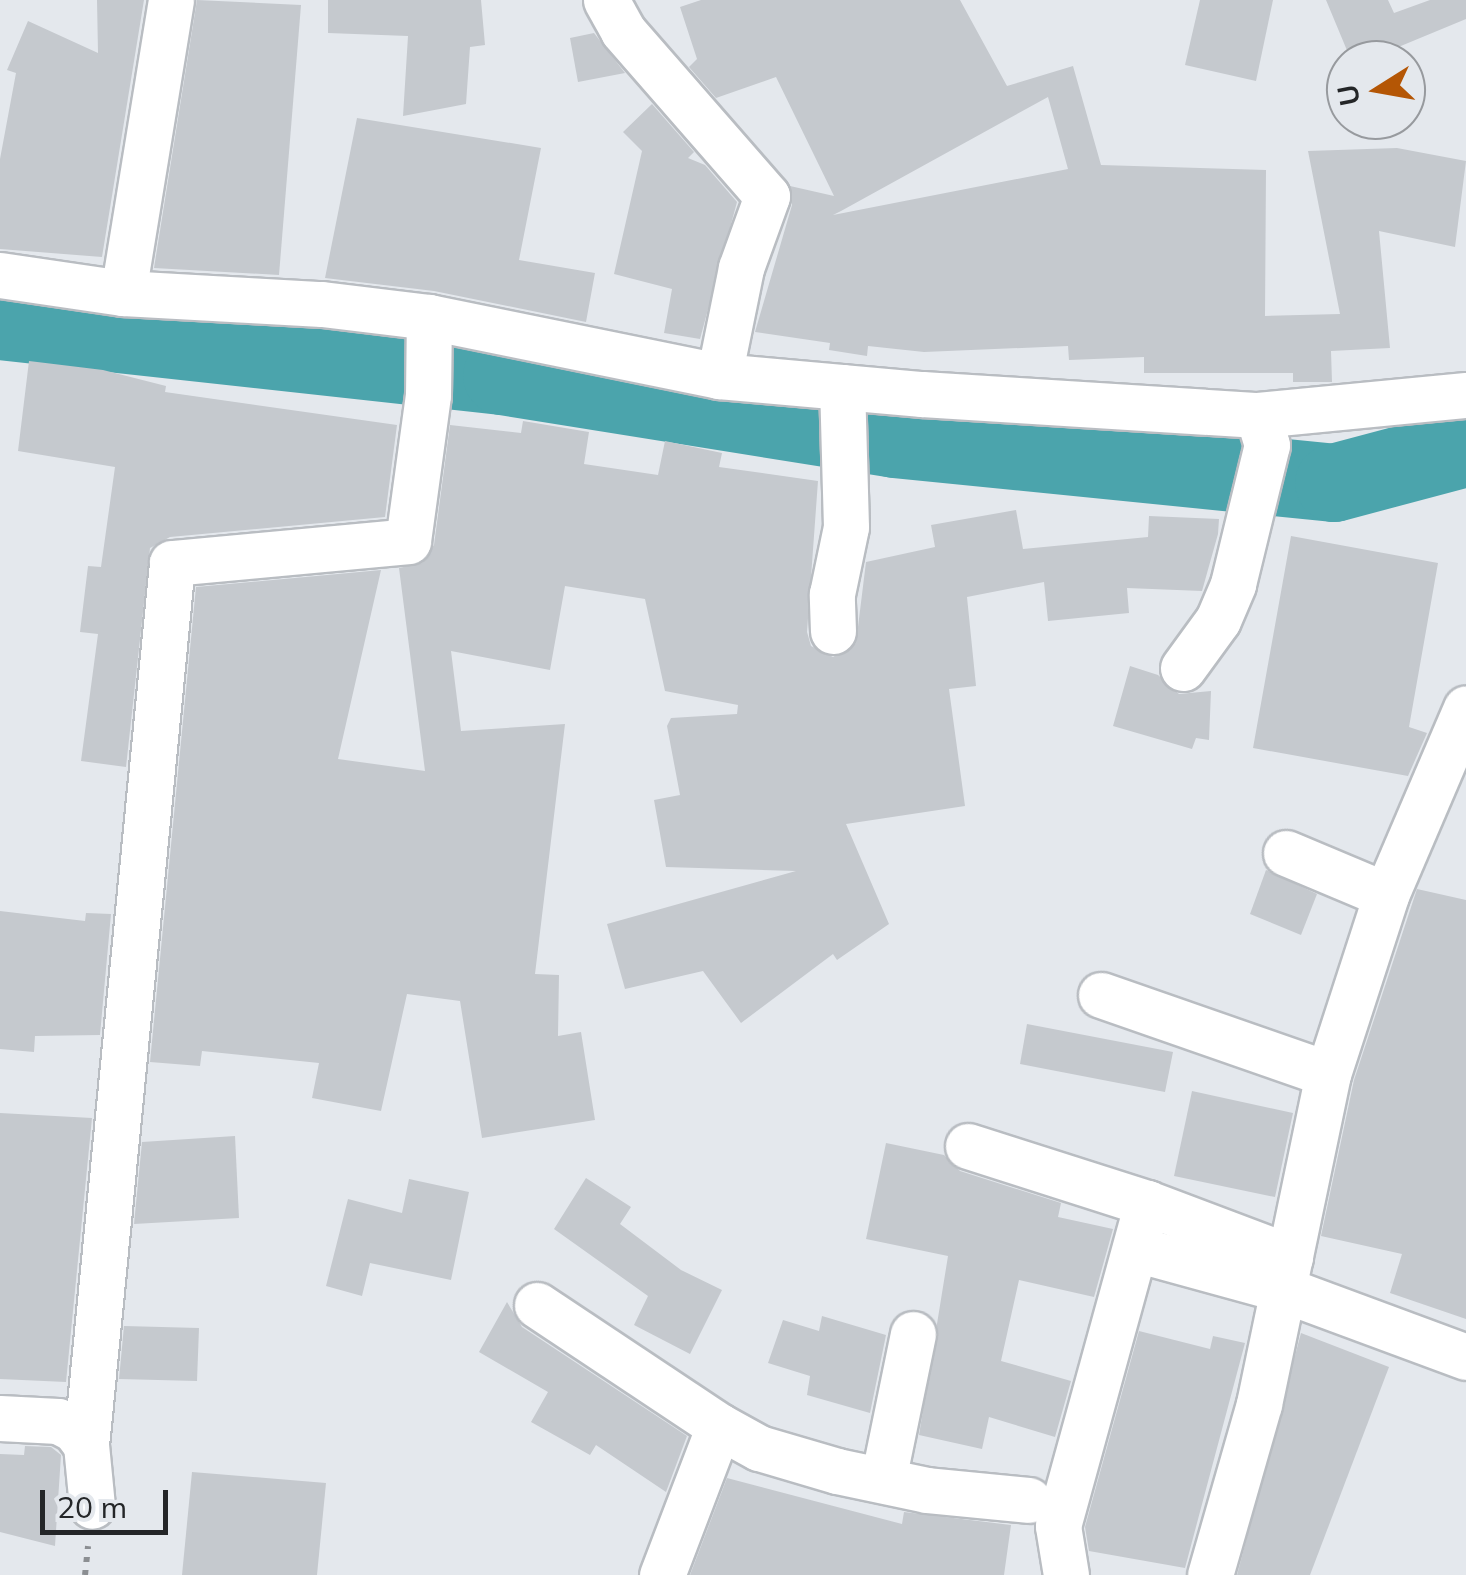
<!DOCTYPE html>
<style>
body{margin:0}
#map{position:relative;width:1466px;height:1575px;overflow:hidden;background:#e4e8ed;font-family:Mulish,sans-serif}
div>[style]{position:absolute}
.river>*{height:78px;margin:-39px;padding:0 39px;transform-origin:39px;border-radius:39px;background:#4ba4ac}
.building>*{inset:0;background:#c5c9ce}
.path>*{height:6px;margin-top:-3px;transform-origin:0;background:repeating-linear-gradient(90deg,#8b8e92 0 5px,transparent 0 13px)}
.roads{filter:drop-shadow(2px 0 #b9bdc2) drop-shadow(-2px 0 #b9bdc2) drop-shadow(0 2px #b9bdc2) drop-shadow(0 -2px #b9bdc2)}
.minor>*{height:45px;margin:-22.5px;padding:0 22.5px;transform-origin:22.5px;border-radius:22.5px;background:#fff}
span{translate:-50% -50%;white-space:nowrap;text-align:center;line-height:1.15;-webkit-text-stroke:8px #e4e8ed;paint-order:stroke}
.north{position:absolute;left:1326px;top:40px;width:100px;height:100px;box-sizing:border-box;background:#e4e8ed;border:2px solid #979a9e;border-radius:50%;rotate:259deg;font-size:28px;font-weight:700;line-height:40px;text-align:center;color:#242628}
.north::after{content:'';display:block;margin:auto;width:35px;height:45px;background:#b45605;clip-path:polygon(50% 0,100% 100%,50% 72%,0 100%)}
.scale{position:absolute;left:40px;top:1490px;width:128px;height:45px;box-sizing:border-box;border:5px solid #242628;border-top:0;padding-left:12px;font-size:30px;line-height:35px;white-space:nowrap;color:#242628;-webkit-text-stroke:8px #e4e8ed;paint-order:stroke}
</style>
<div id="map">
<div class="river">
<div style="left:0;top:321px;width:505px;rotate:6.25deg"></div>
<div style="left:502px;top:376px;width:397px;rotate:9.1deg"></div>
<div style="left:894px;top:439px;width:442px;rotate:5.7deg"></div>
<div style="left:1334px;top:483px;width:137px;rotate:-14.9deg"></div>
</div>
<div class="building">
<div style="clip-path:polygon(97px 0,144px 0,102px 257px,0 249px,0 159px,16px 73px,7px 70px,28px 21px,98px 53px)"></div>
<div style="clip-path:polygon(197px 0,301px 5px,279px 275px,154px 268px)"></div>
<div style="clip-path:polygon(328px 0,481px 0,485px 45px,470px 47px,466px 104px,403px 116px,408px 36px,328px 33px)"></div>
<div style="clip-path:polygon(evenodd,701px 0,960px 0,1007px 86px,1073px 66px,1101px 165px,1266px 170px,1265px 316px,1340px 314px,1308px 151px,1397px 148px,1466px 161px,1455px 247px,1379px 231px,1390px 348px,1331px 351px,1332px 382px,1293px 382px,1293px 373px,1144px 373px,1144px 357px,1069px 360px,1068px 346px,924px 352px,868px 346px,867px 356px,829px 350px,830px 343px,755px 332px,792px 205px,790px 186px,834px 196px,776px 77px,716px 98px,689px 67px,697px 59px,680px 7px,701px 0,1048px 97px,1068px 169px,833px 215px,841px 211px,1048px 97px)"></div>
<div style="clip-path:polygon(1200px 0,1273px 0,1256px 81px,1185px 65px)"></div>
<div style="clip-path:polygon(1326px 0,1388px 0,1394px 13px,1430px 0,1466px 0,1466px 19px,1367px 60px,1351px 60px)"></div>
<div style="clip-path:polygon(594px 33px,625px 73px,578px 82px,570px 38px)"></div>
<div style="clip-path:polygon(652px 104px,694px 152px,688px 158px,705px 165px,737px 202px,700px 339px,664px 333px,672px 289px,614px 274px,642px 151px,623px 132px)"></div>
<div style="clip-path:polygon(357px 118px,541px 148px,519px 260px,595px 273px,586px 322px,434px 291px,325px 278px)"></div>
<div style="clip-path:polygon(29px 361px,103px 370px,166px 386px,165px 392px,397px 425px,385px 517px,170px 537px,150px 548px,126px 767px,81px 761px,98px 634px,80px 632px,88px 566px,101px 567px,115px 467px,18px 451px)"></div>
<div style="clip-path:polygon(523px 421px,589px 432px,584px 464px,658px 475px,665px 441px,722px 453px,719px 467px,818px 481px,807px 632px,811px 646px,833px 657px,856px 643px,866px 562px,935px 547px,931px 525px,1016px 510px,1023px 549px,1148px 537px,1149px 516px,1219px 519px,1218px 534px,1202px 591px,1127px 588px,1129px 613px,1048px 621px,1044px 582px,967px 597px,976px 686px,949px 689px,965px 806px,846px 824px,889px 924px,837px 960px,833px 954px,741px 1023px,703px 971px,625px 989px,607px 924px,796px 871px,666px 867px,654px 800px,680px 795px,667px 726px,671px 718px,737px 714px,738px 705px,665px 691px,645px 599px,565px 586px,550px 670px,451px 651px,461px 731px,565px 724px,535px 974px,559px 975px,558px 1036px,581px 1032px,595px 1120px,482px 1138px,460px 1001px,407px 994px,381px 1111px,312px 1098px,319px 1063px,202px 1051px,200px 1066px,150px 1062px,196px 587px,381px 570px,338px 759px,425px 771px,399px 568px,422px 563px,434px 545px,450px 425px,521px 433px)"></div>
<div style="clip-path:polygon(1291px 536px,1438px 563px,1409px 727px,1427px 733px,1408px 776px,1253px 748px)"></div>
<div style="clip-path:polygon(1130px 666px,1158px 675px,1179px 694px,1211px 691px,1209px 740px,1196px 738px,1192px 749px,1113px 726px)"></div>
<div style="clip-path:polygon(1266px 870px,1317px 894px,1301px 935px,1250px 914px)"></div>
<div style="clip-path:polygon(1417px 889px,1466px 900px,1466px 1319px,1390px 1293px,1402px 1254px,1321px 1236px,1354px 1080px)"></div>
<div style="clip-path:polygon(0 911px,85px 921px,86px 913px,111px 914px,100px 1035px,35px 1036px,34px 1052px,0 1049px)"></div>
<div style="clip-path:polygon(1027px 1024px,1173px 1052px,1165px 1092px,1020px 1064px)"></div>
<div style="clip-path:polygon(1192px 1091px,1293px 1113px,1275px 1197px,1174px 1176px)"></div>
<div style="clip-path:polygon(0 1113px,92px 1118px,66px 1382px,0 1379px)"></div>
<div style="clip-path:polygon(235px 1136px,239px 1218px,134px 1224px,142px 1142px)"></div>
<div style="clip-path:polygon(886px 1143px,944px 1155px,960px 1171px,1061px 1203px,1058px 1217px,1113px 1229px,1094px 1297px,1019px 1280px,1001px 1361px,1071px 1381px,1055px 1437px,989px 1417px,982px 1449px,919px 1435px,948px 1256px,866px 1239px)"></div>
<div style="clip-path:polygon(586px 1178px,631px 1207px,620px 1224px,681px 1270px,722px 1290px,690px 1354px,634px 1325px,648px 1296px,554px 1229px)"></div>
<div style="clip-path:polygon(409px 1179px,469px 1192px,451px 1280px,370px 1263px,362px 1296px,326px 1286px,348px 1199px,402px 1213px)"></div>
<div style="clip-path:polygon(507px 1302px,522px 1327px,687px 1436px,666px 1492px,596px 1445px,590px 1455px,531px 1422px,548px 1392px,479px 1352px)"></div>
<div style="clip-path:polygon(822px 1316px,886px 1335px,870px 1413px,807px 1395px,810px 1376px,768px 1363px,783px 1320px,819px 1331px)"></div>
<div style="clip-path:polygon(124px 1326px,199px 1328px,197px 1381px,119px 1379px)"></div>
<div style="clip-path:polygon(1139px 1331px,1210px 1349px,1213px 1336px,1245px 1343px,1185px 1568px,1089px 1551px,1085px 1527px)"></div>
<div style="clip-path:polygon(1301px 1333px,1389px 1367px,1310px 1575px,1237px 1575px)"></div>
<div style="clip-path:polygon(25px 1446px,51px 1447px,61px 1455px,55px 1546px,0 1532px,0 1454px,24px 1455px)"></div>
<div style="clip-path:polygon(192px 1472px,326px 1483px,317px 1575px,182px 1575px)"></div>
<div style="clip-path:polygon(727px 1478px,902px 1524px,904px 1512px,1011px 1525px,1004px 1575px,690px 1575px)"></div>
</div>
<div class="path">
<div style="left:85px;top:1575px;width:29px;rotate:-84deg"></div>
</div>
<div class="roads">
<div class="minor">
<div style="left:606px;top:0;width:35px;rotate:61deg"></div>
<div style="left:623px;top:31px;width:219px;rotate:48.9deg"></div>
<div style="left:767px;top:196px;width:77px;rotate:109.9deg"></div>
<div style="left:741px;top:268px;width:110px;rotate:101.5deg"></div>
<div style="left:0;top:275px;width:124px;rotate:8.3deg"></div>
<div style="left:123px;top:293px;width:199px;rotate:3.2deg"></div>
<div style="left:322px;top:304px;width:108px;rotate:6.9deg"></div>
<div style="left:429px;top:317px;width:296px;rotate:11.5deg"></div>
<div style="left:719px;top:376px;width:204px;rotate:5.1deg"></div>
<div style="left:922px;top:394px;width:337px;rotate:3.6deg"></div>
<div style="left:1258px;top:415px;width:209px;rotate:-5.5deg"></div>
<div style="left:123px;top:293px;width:297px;rotate:-80.7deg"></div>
<div style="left:833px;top:631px;width:37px;rotate:-92deg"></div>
<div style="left:832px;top:594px;width:68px;rotate:-78.2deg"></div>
<div style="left:846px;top:527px;width:140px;rotate:-91.6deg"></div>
<div style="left:1183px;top:668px;width:59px;rotate:-53.9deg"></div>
<div style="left:1218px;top:620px;width:39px;rotate:-67deg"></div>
<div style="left:1233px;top:584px;width:143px;rotate:-76.3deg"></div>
<div style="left:1267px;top:445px;width:31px;rotate:-107deg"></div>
<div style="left:1286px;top:853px;width:108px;rotate:22.8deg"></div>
<div style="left:1101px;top:995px;width:240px;rotate:19.2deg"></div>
<div style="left:968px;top:1146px;width:188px;rotate:17.7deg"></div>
<div style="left:1147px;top:1203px;width:335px;rotate:105.4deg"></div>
<div style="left:1058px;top:1526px;width:50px;rotate:80.7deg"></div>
<div style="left:1147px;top:1203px;width:153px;rotate:20.7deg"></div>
<div style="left:1136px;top:1249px;width:155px;rotate:15.4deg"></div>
<div style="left:1285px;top:1290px;width:193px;rotate:20.3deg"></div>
<div style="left:537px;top:1305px;width:219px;rotate:33.6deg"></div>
<div style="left:719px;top:1426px;width:160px;rotate:110.9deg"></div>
<div style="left:0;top:1418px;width:58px;rotate:3deg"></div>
<div style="left:58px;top:1421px;width:18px;rotate:27deg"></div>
<div style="left:74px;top:1429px;width:20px;rotate:53deg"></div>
<div style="left:86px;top:1445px;width:61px;rotate:84.4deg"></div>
<div style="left:719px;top:1426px;width:46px;rotate:28.8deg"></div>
<div style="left:759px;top:1448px;width:81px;rotate:16.4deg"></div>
<div style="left:837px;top:1471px;width:92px;rotate:11.9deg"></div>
<div style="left:927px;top:1490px;width:102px;rotate:5.6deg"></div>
<div style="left:86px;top:1445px;width:886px;rotate:-84.43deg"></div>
<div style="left:172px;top:563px;width:237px;rotate:-5.3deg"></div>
<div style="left:408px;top:541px;width:147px;rotate:-82.2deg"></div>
<div style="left:428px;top:395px;width:78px;rotate:-89.3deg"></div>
<div style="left:883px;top:1480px;width:149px;rotate:-78.4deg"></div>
<div style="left:1210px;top:1575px;width:178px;rotate:-74deg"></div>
<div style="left:1259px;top:1404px;width:337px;rotate:-78.2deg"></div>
<div style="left:1328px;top:1074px;width:188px;rotate:-72deg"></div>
<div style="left:1386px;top:895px;width:203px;rotate:-66.8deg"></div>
</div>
</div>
<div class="north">U</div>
<div class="scale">20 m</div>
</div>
